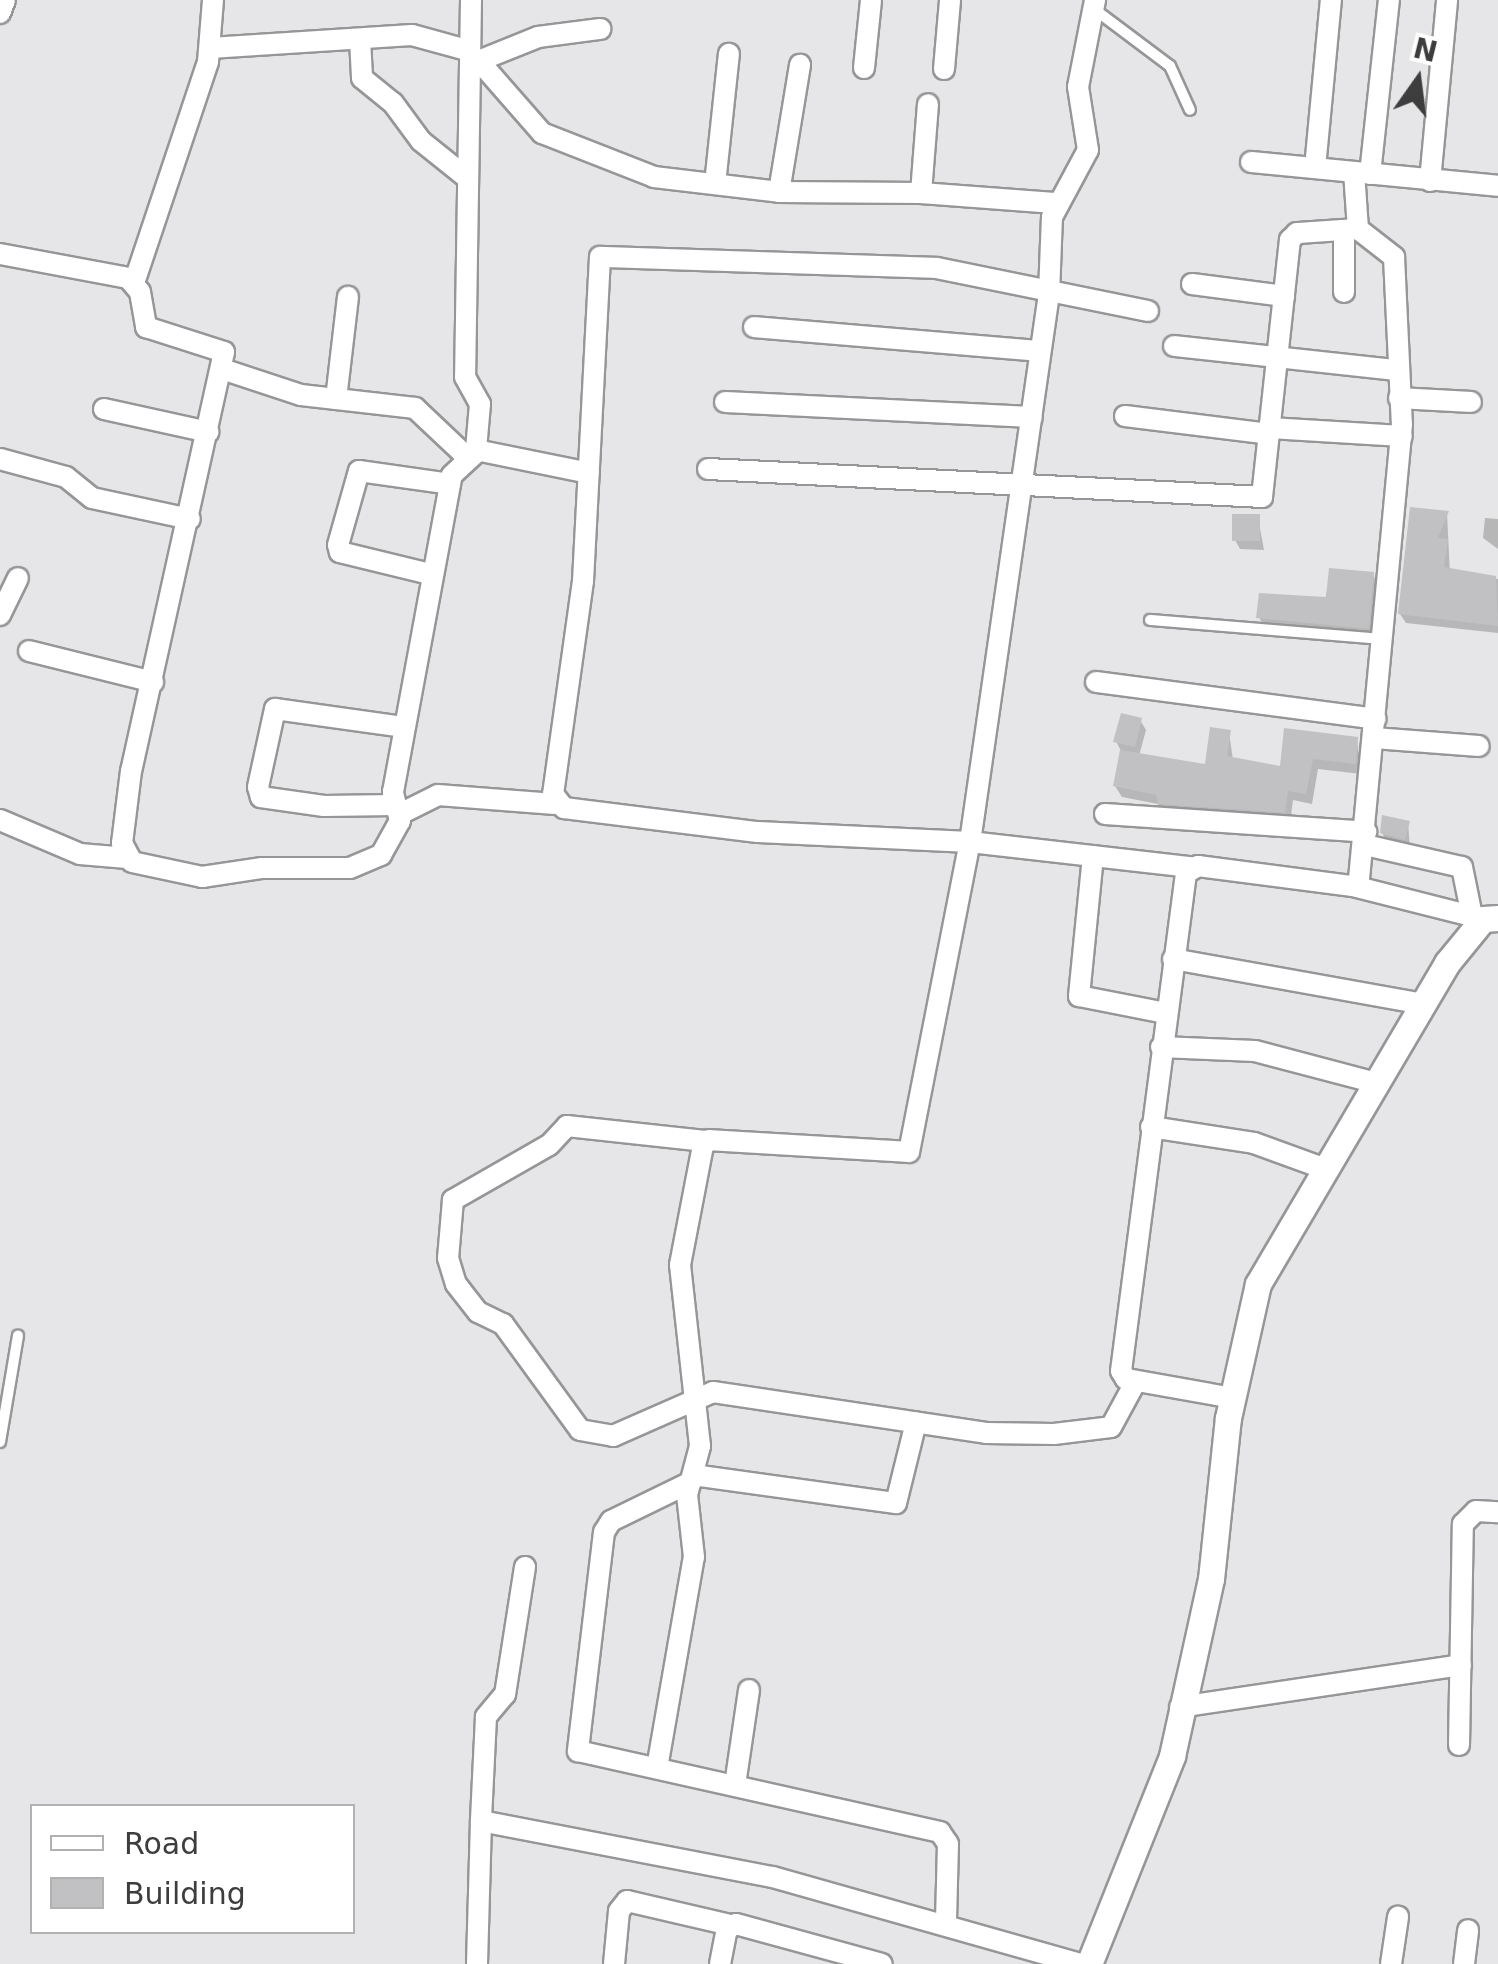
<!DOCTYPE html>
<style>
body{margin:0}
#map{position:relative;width:1498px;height:1964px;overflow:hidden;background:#e6e5e7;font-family:"DejaVu Sans",sans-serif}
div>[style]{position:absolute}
.shadow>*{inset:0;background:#0003}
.building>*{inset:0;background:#c1c0c3}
.roads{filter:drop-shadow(2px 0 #979598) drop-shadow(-2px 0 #979598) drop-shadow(0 2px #979598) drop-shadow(0 -2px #979598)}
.service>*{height:10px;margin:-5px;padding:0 5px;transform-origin:5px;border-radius:5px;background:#fff}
.minor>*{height:20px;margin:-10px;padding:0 10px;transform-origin:10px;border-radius:10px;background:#fff}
.tertiary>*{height:25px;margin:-12.5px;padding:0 12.5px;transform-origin:12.5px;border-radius:12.5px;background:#fff}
span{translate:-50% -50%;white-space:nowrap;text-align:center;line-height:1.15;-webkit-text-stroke:8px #fff;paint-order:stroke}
.legend{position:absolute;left:30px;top:1804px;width:325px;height:130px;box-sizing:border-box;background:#fff;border:2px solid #b1b1b2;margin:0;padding:12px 18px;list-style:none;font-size:30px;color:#3d3d3e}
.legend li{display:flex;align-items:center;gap:20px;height:50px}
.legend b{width:50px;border:2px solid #b1b1b2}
.north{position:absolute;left:1368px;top:30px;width:100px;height:100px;-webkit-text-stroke:8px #fff;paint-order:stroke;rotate:14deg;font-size:28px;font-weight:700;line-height:40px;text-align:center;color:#3d3d3e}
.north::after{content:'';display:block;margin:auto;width:35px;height:45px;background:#3d3d3e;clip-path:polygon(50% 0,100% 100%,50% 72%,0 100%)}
</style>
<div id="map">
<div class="shadow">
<div style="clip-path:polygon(1447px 513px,1450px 574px,1498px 579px,1498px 633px,1406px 623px,1400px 614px)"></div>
<div style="clip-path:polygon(1258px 517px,1264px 550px,1240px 549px,1235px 540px)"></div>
<div style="clip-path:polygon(1485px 518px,1498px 519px,1498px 549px,1483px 538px)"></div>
<div style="clip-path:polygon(1331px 570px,1373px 575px,1378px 584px,1373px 637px,1264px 627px,1259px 617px,1325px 600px)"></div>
<div style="clip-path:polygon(1140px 720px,1146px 730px,1139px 756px,1207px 767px,1229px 732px,1233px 760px,1282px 769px,1357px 739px,1361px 774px,1318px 769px,1312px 804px,1293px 800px,1290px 823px,1163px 814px,1158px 804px,1122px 797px,1115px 786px,1121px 751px,1116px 741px)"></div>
<div style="clip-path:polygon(1408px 823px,1410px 848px,1388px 843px,1382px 833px)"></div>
</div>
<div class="building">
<div style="clip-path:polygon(1410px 507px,1449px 511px,1438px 538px,1448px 539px,1444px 567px,1496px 576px,1498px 626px,1398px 614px)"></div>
<div style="clip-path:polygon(1232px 514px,1260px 514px,1260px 541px,1232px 541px)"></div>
<div style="clip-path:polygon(1329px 568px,1374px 572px,1369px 629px,1256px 618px,1259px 593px,1326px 597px)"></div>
<div style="clip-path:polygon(1121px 713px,1142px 718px,1135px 747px,1113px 742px)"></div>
<div style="clip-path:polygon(1210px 727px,1231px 730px,1227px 756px,1280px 766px,1284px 728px,1358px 737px,1356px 764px,1313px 759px,1306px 794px,1288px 791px,1285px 813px,1158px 804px,1156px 795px,1113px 786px,1120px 750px,1205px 764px)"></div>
<div style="clip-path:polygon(1382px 815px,1410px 821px,1405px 840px,1380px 833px)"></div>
</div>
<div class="roads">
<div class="service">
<div style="left:1094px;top:9px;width:95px;rotate:36.9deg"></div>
<div style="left:1170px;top:66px;width:48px;rotate:65.6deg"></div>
<div style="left:1150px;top:620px;width:234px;rotate:4.7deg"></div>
<div style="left:0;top:1442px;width:108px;rotate:-80.4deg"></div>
</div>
<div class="minor">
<div style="left:471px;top:0;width:377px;rotate:90.9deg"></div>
<div style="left:465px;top:377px;width:31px;rotate:61deg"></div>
<div style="left:480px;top:404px;width:46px;rotate:95deg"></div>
<div style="left:476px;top:450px;width:115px;rotate:11.5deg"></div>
<div style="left:0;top:13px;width:14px;rotate:-69deg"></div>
<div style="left:360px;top:39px;width:39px;rotate:87deg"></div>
<div style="left:362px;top:78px;width:40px;rotate:39deg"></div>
<div style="left:393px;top:103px;width:47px;rotate:53.6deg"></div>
<div style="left:421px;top:141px;width:58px;rotate:38.7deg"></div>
<div style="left:210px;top:48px;width:202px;rotate:-3.7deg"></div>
<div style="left:412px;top:35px;width:60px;rotate:15.4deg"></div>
<div style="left:479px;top:61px;width:96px;rotate:48.8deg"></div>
<div style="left:542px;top:133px;width:120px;rotate:21.4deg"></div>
<div style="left:654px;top:177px;width:126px;rotate:6.8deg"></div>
<div style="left:779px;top:192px;width:142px;rotate:0.4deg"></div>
<div style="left:921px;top:193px;width:134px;rotate:4.3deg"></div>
<div style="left:471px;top:64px;width:72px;rotate:-21.9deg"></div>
<div style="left:538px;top:37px;width:63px;rotate:-7.4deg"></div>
<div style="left:864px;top:68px;width:68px;rotate:-84.1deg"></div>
<div style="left:944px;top:69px;width:69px;rotate:-85deg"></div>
<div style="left:1251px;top:162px;width:248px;rotate:5.5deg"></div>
<div style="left:1315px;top:168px;width:169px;rotate:-84.6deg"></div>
<div style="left:1354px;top:172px;width:57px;rotate:86deg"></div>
<div style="left:1358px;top:229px;width:46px;rotate:37.9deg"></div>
<div style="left:1394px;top:257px;width:167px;rotate:87.3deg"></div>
<div style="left:1402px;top:424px;width:465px;rotate:95.4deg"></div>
<div style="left:1370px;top:174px;width:175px;rotate:-83.8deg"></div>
<div style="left:1430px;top:181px;width:182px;rotate:-84.6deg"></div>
<div style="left:715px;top:184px;width:131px;rotate:-83.9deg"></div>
<div style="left:779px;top:192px;width:129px;rotate:-80.6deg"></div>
<div style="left:921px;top:193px;width:89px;rotate:-85.5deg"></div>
<div style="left:0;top:254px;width:130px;rotate:10.6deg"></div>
<div style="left:128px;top:278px;width:18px;rotate:49deg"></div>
<div style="left:140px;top:292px;width:36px;rotate:80deg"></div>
<div style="left:146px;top:327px;width:82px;rotate:17.8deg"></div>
<div style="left:224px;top:352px;width:429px;rotate:102.5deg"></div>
<div style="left:131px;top:771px;width:73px;rotate:97.1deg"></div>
<div style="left:122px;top:843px;width:21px;rotate:62deg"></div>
<div style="left:132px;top:862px;width:72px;rotate:12.1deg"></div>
<div style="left:202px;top:877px;width:61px;rotate:-8.5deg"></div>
<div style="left:262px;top:868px;width:88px"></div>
<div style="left:350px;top:868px;width:34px;rotate:-23deg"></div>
<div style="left:381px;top:855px;width:39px;rotate:-61deg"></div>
<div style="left:400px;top:821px;width:30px;rotate:-104deg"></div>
<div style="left:393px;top:792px;width:322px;rotate:-79.5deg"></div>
<div style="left:452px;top:475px;width:34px;rotate:-43deg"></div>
<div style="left:134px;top:283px;width:233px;rotate:-71.5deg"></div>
<div style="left:208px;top:62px;width:62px;rotate:-85.4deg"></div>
<div style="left:1192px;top:284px;width:93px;rotate:7.4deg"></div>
<div style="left:1344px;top:292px;width:62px;rotate:-90deg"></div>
<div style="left:1148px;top:311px;width:215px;rotate:-168.5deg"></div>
<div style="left:937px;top:268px;width:337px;rotate:-178.1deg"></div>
<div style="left:600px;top:257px;width:324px;rotate:93deg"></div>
<div style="left:583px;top:581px;width:215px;rotate:98deg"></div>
<div style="left:553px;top:794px;width:18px;rotate:52deg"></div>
<div style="left:564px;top:808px;width:195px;rotate:7.1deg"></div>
<div style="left:758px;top:832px;width:212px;rotate:2.7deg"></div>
<div style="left:970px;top:842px;width:222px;rotate:6.5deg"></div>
<div style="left:754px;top:327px;width:287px;rotate:4.8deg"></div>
<div style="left:1174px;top:346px;width:223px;rotate:6.2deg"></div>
<div style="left:222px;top:369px;width:83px;rotate:18.2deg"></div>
<div style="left:301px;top:395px;width:115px;rotate:6.5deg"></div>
<div style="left:415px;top:408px;width:73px;rotate:43.3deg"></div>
<div style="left:1399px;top:398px;width:72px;rotate:3.2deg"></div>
<div style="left:336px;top:399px;width:103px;rotate:-83.3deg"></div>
<div style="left:725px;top:402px;width:307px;rotate:2.8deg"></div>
<div style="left:104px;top:409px;width:107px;rotate:12.4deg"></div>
<div style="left:1125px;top:416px;width:145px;rotate:7.1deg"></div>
<div style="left:1270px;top:428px;width:132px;rotate:3.5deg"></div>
<div style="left:0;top:459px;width:68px;rotate:15.3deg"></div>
<div style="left:66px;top:477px;width:33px;rotate:39deg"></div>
<div style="left:92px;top:498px;width:100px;rotate:12.1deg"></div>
<div style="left:708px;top:469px;width:555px;rotate:2.89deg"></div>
<div style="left:1262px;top:497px;width:259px;rotate:-83.8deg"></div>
<div style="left:1290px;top:240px;width:10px;rotate:-45deg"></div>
<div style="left:1297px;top:233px;width:61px;rotate:-3.8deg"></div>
<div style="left:430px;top:574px;width:93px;rotate:-166.3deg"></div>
<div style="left:340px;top:552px;width:7px;rotate:-106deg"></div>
<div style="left:338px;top:545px;width:77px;rotate:-74.2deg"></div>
<div style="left:359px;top:471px;width:92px;rotate:8.1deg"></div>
<div style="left:0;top:615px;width:41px;rotate:-64.1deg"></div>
<div style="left:29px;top:651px;width:128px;rotate:14deg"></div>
<div style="left:1096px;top:682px;width:282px;rotate:7.5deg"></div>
<div style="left:1374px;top:738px;width:105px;rotate:4.4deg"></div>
<div style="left:396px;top:805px;width:72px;rotate:179.2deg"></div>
<div style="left:324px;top:806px;width:64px;rotate:-171.9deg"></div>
<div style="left:261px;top:797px;width:10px;rotate:-107deg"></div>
<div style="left:258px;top:787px;width:80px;rotate:-77.7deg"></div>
<div style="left:275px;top:709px;width:129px;rotate:8deg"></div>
<div style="left:400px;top:814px;width:42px;rotate:-26.6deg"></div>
<div style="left:438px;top:795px;width:117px;rotate:4.4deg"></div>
<div style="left:1105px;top:814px;width:262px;rotate:3.9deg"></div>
<div style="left:0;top:820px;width:87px;rotate:23deg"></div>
<div style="left:80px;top:854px;width:47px;rotate:4.9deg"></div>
<div style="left:1365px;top:845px;width:99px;rotate:12.8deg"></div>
<div style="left:1462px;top:867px;width:50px;rotate:78.5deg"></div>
<div style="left:1093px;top:856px;width:141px;rotate:95.7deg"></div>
<div style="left:1079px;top:996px;width:89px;rotate:11.1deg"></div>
<div style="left:1173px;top:959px;width:255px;rotate:10.2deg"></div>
<div style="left:1161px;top:1047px;width:94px;rotate:2.4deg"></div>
<div style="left:1255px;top:1051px;width:125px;rotate:14.8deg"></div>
<div style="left:1151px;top:1127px;width:104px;rotate:8.8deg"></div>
<div style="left:1254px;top:1143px;width:79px;rotate:20deg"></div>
<div style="left:705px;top:1141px;width:139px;rotate:-173.8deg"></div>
<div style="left:567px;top:1126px;width:26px;rotate:133deg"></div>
<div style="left:549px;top:1145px;width:111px;rotate:150.2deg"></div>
<div style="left:453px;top:1200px;width:58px;rotate:94.9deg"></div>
<div style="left:448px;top:1258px;width:27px;rotate:73deg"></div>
<div style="left:456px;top:1284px;width:36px;rotate:52deg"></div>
<div style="left:478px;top:1312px;width:28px;rotate:26deg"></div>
<div style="left:503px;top:1324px;width:131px;rotate:54deg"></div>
<div style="left:580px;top:1430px;width:34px;rotate:10deg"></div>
<div style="left:613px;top:1436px;width:109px;rotate:-23.7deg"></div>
<div style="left:713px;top:1392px;width:276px;rotate:8.5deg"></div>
<div style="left:986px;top:1433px;width:68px;rotate:0.8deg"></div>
<div style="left:1054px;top:1434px;width:57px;rotate:-7deg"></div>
<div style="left:1111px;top:1427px;width:52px;rotate:-61.5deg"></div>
<div style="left:1233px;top:1398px;width:109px;rotate:-169.9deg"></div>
<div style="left:1126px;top:1379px;width:9px;rotate:-122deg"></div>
<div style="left:1121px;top:1371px;width:502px;rotate:-82.56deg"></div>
<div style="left:1186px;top:873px;width:14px;rotate:-30deg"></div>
<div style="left:1198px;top:866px;width:156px;rotate:7.4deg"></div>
<div style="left:1353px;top:886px;width:134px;rotate:14.2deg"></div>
<div style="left:693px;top:1475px;width:205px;rotate:7.9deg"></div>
<div style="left:896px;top:1503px;width:83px;rotate:-76.1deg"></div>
<div style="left:691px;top:1482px;width:89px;rotate:154deg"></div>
<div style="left:611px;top:1521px;width:13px;rotate:122deg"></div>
<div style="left:604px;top:1532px;width:221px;rotate:96.8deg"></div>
<div style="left:578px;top:1751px;width:371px;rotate:12.6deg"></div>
<div style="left:940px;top:1832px;width:14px;rotate:56deg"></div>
<div style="left:948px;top:1844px;width:78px;rotate:91.5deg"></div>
<div style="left:525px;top:1567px;width:129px;rotate:98.9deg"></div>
<div style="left:505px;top:1694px;width:30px;rotate:130deg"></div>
<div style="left:486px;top:1717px;width:104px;rotate:92.8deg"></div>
<div style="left:481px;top:1821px;width:297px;rotate:10.9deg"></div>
<div style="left:773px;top:1877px;width:320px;rotate:15.8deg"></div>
<div style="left:1180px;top:1707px;width:284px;rotate:-8.5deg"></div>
<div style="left:1459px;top:1745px;width:221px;rotate:-89deg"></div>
<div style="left:1463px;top:1524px;width:18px;rotate:-45deg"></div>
<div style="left:1476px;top:1511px;width:22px;rotate:3deg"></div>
<div style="left:657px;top:1768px;width:214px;rotate:-80.1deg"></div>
<div style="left:694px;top:1557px;width:62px;rotate:-96.4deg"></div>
<div style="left:687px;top:1495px;width:51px;rotate:-75.1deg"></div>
<div style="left:700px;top:1446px;width:182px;rotate:-96.3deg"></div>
<div style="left:680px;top:1265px;width:121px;rotate:-79.1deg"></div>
<div style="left:703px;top:1146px;width:8px;rotate:-45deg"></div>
<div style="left:709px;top:1140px;width:200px;rotate:3.4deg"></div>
<div style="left:909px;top:1152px;width:316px;rotate:-78.9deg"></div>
<div style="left:970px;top:842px;width:554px;rotate:-81.8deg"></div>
<div style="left:1049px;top:294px;width:77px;rotate:-87.8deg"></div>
<div style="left:1052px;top:217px;width:76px;rotate:-61.8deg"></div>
<div style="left:1088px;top:150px;width:64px;rotate:-99deg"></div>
<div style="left:1078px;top:87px;width:89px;rotate:-78.9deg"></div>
<div style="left:735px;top:1785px;width:96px;rotate:-81.6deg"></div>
<div style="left:477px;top:1964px;width:143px;rotate:-88.4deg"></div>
<div style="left:614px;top:1964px;width:53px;rotate:-84.6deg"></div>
<div style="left:619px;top:1911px;width:13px;rotate:-51deg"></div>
<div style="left:627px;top:1901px;width:106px;rotate:13.1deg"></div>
<div style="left:720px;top:1964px;width:36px;rotate:-79deg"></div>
<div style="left:727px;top:1929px;width:10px;rotate:-29deg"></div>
<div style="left:736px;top:1924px;width:151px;rotate:15.3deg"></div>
<div style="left:1391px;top:1964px;width:48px;rotate:-81.5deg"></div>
<div style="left:1464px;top:1964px;width:34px;rotate:-83deg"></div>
</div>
<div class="tertiary">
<div style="left:1089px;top:1964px;width:224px;rotate:-68.2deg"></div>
<div style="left:1172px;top:1756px;width:181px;rotate:-77.6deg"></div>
<div style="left:1211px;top:1579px;width:162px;rotate:-84deg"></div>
<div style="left:1228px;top:1418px;width:137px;rotate:-77.4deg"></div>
<div style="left:1258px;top:1284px;width:373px;rotate:-59.5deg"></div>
<div style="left:1447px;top:963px;width:57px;rotate:-50.7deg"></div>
<div style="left:1483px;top:919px;width:15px;rotate:-4deg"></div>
</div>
</div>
<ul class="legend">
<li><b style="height:12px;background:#fff"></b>Road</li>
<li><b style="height:28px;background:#c1c0c3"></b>Building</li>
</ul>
<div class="north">N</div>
</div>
